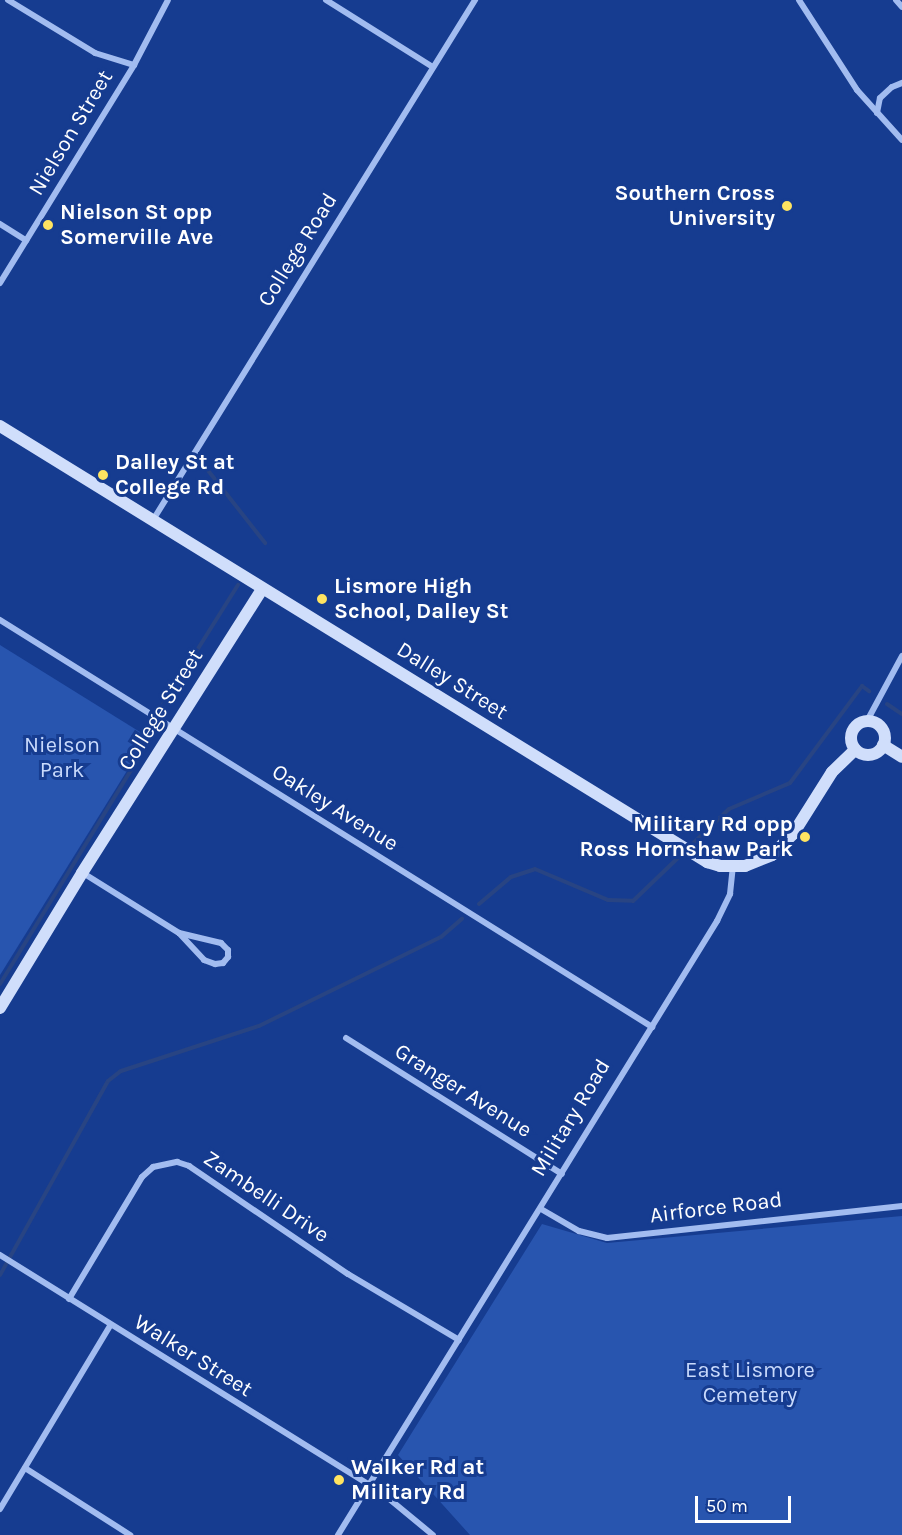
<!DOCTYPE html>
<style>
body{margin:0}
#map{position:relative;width:902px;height:1535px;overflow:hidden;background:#163c90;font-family:Karla,sans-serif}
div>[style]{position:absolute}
.green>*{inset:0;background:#2855af}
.stream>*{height:4px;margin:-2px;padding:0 2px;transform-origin:2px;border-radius:2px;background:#284483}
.street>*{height:6px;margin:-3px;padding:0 3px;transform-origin:3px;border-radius:3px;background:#a2bcf0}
.secondary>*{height:12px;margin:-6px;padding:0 6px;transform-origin:6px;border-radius:6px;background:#d0defb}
.secondary>.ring{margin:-6px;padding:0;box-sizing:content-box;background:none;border:12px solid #d0defb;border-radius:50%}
.dots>*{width:16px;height:16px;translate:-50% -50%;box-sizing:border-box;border:3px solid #163c90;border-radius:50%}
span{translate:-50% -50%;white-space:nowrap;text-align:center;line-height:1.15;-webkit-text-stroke:6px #163c90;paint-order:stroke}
.street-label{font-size:22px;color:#fff}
.poi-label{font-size:22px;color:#fff;font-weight:700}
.right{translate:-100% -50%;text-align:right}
.left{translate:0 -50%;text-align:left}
.park-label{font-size:22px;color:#c9dafc}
.scale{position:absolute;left:695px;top:1496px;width:96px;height:27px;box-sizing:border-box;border:3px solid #fff;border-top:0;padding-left:8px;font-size:18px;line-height:21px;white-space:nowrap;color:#fff;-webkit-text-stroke:4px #163c90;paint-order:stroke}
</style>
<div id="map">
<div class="green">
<div style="clip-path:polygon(0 645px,148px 737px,0 975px)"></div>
<div style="clip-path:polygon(902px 1216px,902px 1535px,470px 1535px,398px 1455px,542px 1224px,607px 1243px)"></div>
</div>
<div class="stream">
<div style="left:199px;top:459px;width:107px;rotate:51.8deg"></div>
<div style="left:887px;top:704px;width:18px;rotate:34deg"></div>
<div style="left:479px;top:904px;width:42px;rotate:-40.2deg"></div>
<div style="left:511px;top:877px;width:25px;rotate:-18deg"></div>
<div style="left:535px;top:869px;width:79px;rotate:23deg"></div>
<div style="left:608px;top:900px;width:25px;rotate:2deg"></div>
<div style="left:633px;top:901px;width:133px;rotate:-43.8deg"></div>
<div style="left:729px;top:809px;width:66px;rotate:-23.1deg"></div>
<div style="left:790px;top:783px;width:121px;rotate:-53.4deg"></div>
<div style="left:862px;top:686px;width:9px;rotate:36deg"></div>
<div style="left:0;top:984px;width:260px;rotate:-58.5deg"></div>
<div style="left:136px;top:762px;width:43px;rotate:-68.2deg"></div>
<div style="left:152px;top:722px;width:162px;rotate:-57.9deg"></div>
<div style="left:0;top:1275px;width:222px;rotate:-60.9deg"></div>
<div style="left:108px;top:1081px;width:16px;rotate:-38deg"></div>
<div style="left:121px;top:1071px;width:145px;rotate:-18.1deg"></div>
<div style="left:259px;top:1026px;width:203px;rotate:-26.1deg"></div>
<div style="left:441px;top:937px;width:28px;rotate:-41deg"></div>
</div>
<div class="street">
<div style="left:8px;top:0;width:102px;rotate:31.3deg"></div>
<div style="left:95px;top:53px;width:41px;rotate:17.1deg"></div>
<div style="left:326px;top:0;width:126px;rotate:32.1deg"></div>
<div style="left:799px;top:0;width:107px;rotate:57.2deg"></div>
<div style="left:857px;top:90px;width:67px;rotate:48deg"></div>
<div style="left:896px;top:0;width:9px;rotate:49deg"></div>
<div style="left:877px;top:113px;width:15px;rotate:-79deg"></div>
<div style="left:880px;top:98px;width:16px;rotate:-43deg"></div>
<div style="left:892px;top:87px;width:11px;rotate:-22deg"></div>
<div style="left:0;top:224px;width:31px;rotate:32deg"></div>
<div style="left:0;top:283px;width:256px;rotate:-58.4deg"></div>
<div style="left:134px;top:65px;width:73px;rotate:-62.4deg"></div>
<div style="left:153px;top:520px;width:612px;rotate:-58.23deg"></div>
<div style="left:0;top:620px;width:769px;rotate:31.97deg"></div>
<div style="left:867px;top:721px;width:74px;rotate:-61.7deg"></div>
<div style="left:83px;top:873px;width:113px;rotate:32deg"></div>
<div style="left:179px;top:933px;width:37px;rotate:47deg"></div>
<div style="left:204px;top:960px;width:12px;rotate:20deg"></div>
<div style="left:215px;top:964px;width:8px;rotate:-7deg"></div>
<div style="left:223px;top:963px;width:8px;rotate:-50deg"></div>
<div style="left:228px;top:957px;width:7px;rotate:-90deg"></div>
<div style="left:228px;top:950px;width:10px;rotate:-135deg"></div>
<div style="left:221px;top:943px;width:43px;rotate:-166.6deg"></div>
<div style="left:346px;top:1038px;width:255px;rotate:32.2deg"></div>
<div style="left:541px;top:1209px;width:44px;rotate:30.1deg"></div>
<div style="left:579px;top:1231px;width:29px;rotate:14deg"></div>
<div style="left:607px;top:1238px;width:297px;rotate:-6.2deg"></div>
<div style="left:0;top:1255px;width:450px;rotate:31.9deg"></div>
<div style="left:382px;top:1493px;width:66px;rotate:39.5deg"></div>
<div style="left:69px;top:1299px;width:142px;rotate:-59.1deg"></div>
<div style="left:142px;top:1177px;width:15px;rotate:-42deg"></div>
<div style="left:153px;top:1167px;width:25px;rotate:-12deg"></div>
<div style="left:177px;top:1162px;width:13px;rotate:18deg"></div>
<div style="left:189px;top:1166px;width:192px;rotate:34.2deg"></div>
<div style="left:348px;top:1274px;width:129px;rotate:30.7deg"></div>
<div style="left:25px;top:1468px;width:125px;rotate:32.5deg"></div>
<div style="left:0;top:1509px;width:214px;rotate:-59deg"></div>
<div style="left:338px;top:1535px;width:722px;rotate:-58.31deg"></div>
<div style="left:717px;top:921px;width:30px;rotate:-64deg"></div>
<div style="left:730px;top:894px;width:27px;rotate:-84deg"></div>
</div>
<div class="secondary">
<div style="left:0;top:426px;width:831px;rotate:31.66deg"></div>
<div style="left:707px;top:862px;width:14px;rotate:17deg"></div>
<div style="left:720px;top:866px;width:25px"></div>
<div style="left:745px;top:866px;width:29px;rotate:-22deg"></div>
<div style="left:772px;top:855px;width:30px;rotate:-45deg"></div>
<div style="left:793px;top:834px;width:73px;rotate:-57.8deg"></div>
<div style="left:832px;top:772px;width:32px;rotate:-44deg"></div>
<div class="ring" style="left:851px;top:721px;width:22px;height:22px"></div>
<div style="left:883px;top:745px;width:22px;rotate:32deg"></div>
<div style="left:0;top:1008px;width:158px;rotate:-58.7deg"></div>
<div style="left:82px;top:873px;width:336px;rotate:-57.6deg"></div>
</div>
<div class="dots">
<div style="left:787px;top:206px;background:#ffe461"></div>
<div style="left:48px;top:225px;background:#ffe461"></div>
<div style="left:103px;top:475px;background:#ffe461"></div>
<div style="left:322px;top:599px;background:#ffe461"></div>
<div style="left:805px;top:837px;background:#ffe461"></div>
<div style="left:339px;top:1480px;background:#ffe461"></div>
</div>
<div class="street-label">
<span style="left:71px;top:133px;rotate:-59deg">Nielson Street</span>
<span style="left:298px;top:250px;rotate:-58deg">College Road</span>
<span style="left:452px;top:681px;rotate:32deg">Dalley Street</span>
<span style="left:161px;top:710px;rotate:-58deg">College Street</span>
<span style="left:335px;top:808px;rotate:32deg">Oakley Avenue</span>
<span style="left:463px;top:1091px;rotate:32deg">Granger Avenue</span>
<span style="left:571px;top:1118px;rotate:-59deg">Military Road</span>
<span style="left:266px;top:1197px;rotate:34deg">Zambelli Drive</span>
<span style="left:716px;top:1208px;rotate:-7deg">Airforce Road</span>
<span style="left:193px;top:1356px;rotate:32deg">Walker Street</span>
</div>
<div class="poi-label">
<span class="right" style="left:775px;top:206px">Southern Cross<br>University</span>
<span class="left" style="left:60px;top:225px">Nielson St opp<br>Somerville Ave</span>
<span class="left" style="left:115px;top:475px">Dalley St at<br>College Rd</span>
<span class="left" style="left:334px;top:599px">Lismore High<br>School, Dalley St</span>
<span class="right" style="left:793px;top:837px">Military Rd opp<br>Ross Hornshaw Park</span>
<span class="left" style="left:351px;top:1480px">Walker Rd at<br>Military Rd</span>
</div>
<div class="park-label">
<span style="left:62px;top:758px">Nielson<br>Park</span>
<span style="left:750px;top:1383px">East Lismore<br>Cemetery</span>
</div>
<div class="scale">50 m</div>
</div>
